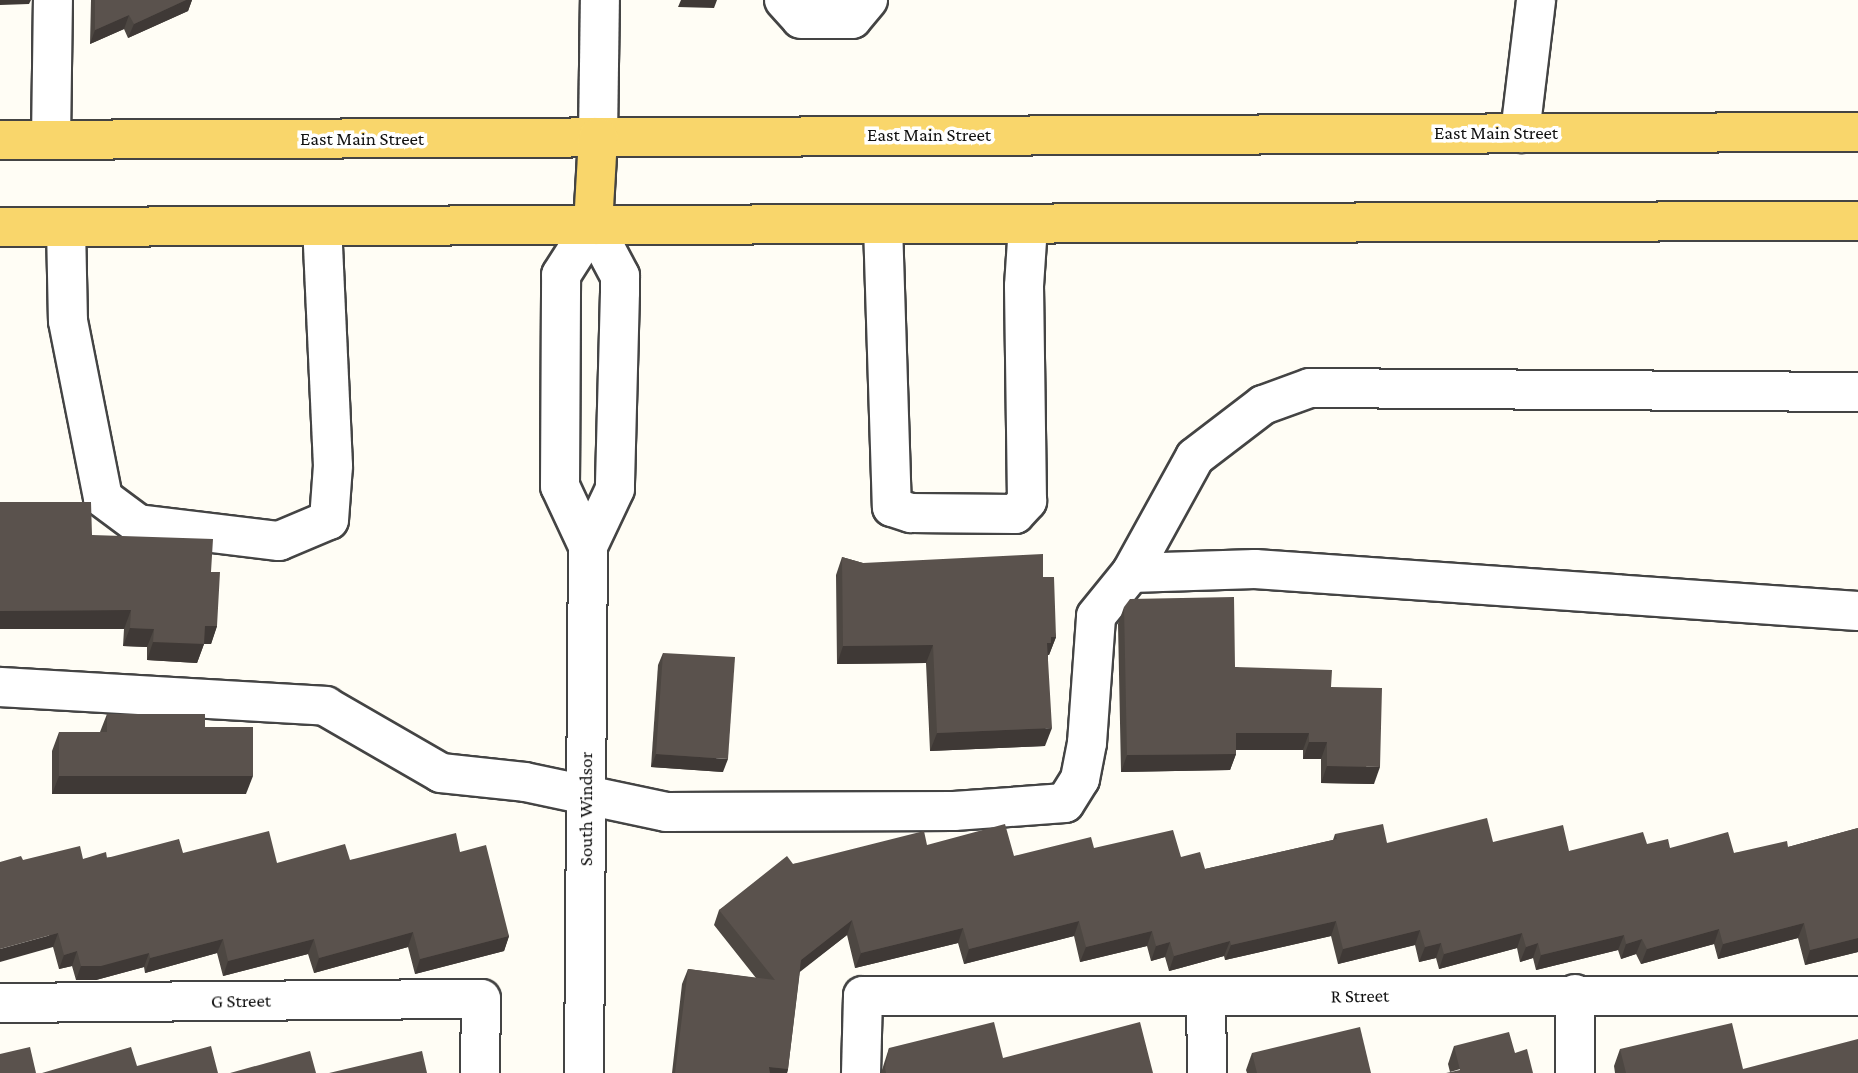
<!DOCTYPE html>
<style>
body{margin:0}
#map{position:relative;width:1858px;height:1073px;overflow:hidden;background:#fffdf5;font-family:"Crimson Pro",serif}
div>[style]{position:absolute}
.roads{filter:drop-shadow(2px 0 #444) drop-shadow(-2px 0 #444) drop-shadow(0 2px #444) drop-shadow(0 -2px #444)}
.minor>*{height:38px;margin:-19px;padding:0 19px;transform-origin:19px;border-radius:19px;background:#fff}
.major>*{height:38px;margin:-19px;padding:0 19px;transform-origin:19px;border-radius:19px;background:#f9d66b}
.wall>*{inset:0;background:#4d4742}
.shaded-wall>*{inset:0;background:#3f3936}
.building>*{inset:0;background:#5a524d}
span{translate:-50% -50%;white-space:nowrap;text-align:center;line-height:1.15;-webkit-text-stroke:7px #fff;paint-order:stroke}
.street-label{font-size:19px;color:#111}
</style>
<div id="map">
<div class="roads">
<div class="minor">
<div style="left:784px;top:0;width:25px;rotate:48deg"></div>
<div style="left:801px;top:19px;width:51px"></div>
<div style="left:852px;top:19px;width:25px;rotate:-50deg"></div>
<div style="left:1520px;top:133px;width:134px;rotate:-83.1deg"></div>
<div style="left:598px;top:137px;width:137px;rotate:-89.2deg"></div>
<div style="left:51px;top:140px;width:140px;rotate:-89.2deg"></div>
<div style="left:883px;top:225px;width:282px;rotate:88.2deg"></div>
<div style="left:892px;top:507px;width:20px;rotate:18deg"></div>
<div style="left:911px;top:513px;width:104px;rotate:0.6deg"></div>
<div style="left:1015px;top:514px;width:18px;rotate:-47deg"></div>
<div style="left:1027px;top:501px;width:215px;rotate:-90.8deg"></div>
<div style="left:1024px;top:286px;width:61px;rotate:-86.2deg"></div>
<div style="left:66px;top:227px;width:94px;rotate:88.8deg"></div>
<div style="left:68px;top:321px;width:180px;rotate:78.8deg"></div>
<div style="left:103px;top:498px;width:44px;rotate:36.6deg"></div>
<div style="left:138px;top:524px;width:142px;rotate:6.9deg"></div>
<div style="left:279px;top:541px;width:54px;rotate:-22.8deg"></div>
<div style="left:329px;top:520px;width:54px;rotate:-85.8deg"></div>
<div style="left:333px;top:466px;width:240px;rotate:-92.6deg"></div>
<div style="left:1131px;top:573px;width:124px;rotate:-1.8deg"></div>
<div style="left:1255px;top:569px;width:604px;rotate:3.98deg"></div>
<div style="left:0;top:687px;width:326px;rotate:3.3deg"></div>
<div style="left:325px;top:706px;width:134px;rotate:30deg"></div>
<div style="left:441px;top:773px;width:84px;rotate:6.1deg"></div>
<div style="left:525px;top:782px;width:144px;rotate:12deg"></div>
<div style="left:666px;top:812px;width:288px;rotate:-0.2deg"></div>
<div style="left:954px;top:811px;width:111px;rotate:-4.1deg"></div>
<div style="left:1065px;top:803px;width:28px;rotate:-58deg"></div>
<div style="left:1080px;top:779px;width:37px;rotate:-79deg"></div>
<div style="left:1087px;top:743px;width:127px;rotate:-85.9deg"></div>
<div style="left:1096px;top:616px;width:55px;rotate:-50.9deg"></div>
<div style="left:1131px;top:573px;width:132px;rotate:-61.1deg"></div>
<div style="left:1195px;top:457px;width:86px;rotate:-37.4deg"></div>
<div style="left:1263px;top:405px;width:50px;rotate:-19.9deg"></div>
<div style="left:1310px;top:388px;width:548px;rotate:0.42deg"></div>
<div style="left:1206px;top:997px;width:76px;rotate:89.2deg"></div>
<div style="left:0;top:1003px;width:481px;rotate:-0.5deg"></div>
<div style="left:481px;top:999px;width:74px;rotate:90.8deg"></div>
<div style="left:584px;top:1073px;width:527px;rotate:-89.57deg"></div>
<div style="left:588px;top:546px;width:66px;rotate:-115deg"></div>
<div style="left:560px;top:486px;width:211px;rotate:-89.7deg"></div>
<div style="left:561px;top:275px;width:59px;rotate:-57.4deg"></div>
<div style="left:593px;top:225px;width:58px;rotate:62.1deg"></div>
<div style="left:620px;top:276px;width:16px;rotate:90deg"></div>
<div style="left:620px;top:292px;width:197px;rotate:91.5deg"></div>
<div style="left:615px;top:489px;width:63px;rotate:115.3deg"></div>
<div style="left:861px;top:1073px;width:77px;rotate:-88.5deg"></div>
<div style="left:863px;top:996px;width:995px"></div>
<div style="left:1575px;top:1073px;width:79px;rotate:-90deg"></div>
</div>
<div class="major">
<div style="left:0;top:140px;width:1858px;rotate:-0.25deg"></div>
<div style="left:593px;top:225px;width:88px;rotate:-86.7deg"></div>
<div style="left:0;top:227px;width:1858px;rotate:-0.19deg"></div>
</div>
</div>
<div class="wall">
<div style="clip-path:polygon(91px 0,192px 0,188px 11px,128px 38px,124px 29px,90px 44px)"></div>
<div style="clip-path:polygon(0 502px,92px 535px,211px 572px,217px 626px,211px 644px,204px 644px,197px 663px,147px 660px,147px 647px,123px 646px,124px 629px,0 629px)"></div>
<div style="clip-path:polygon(842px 557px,863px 563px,1043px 577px,1056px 637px,1049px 655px,1048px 655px,1045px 746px,930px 751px,926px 663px,837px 664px,836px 575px)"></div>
<div style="clip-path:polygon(1124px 607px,1235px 667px,1331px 687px,1374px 784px,1321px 783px,1321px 759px,1303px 759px,1303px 750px,1236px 750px,1236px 754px,1230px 770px,1121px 772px,1118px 624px)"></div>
<div style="clip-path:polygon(663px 653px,723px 772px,651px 767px,658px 665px)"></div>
<div style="clip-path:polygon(107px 714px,205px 727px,246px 794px,52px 794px,52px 751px,59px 732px,100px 732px)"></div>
<div style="clip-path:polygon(1858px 828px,1858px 952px,1805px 965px,1798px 938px,1718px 959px,1714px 944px,1641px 964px,1636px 954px,1621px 959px,1618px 950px,1536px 970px,1533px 958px,1520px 962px,1517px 948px,1439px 969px,1436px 958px,1419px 962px,1415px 945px,1338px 964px,1331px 936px,1225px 960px,1224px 956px,1169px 971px,1165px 957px,1151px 961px,1147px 946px,1080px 962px,1074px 936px,964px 964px,958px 943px,855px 968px,847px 935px,800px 971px,788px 1069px,787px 1073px,672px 1073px,682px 984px,688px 969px,756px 978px,714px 925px,719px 910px,793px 864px,927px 845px,1014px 856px,1094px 848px,1181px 857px,1205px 869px,1333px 840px,1335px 834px,1387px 843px,1493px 842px,1569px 851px,1647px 844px,1670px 848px,1734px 853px,1788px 847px)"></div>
<div style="clip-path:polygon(460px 852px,509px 936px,504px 951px,415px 974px,408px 947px,314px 973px,308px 954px,223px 976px,217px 953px,145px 973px,144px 967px,96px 980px,76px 980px,72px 966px,59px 969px,53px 947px,23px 860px,83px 859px,183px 853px,277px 863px,350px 860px)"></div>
<div style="clip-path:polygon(1454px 1046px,1515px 1053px,1450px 1072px,1448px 1064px)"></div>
<div style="clip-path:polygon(889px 1048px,1003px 1058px,1153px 1073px,881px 1073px)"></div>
<div style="clip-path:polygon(1620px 1049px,1743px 1069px,1858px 1073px,1615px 1073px,1614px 1066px)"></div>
<div style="clip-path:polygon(1252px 1053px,1371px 1073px,1247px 1073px,1246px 1070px)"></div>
</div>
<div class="shaded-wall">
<div style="clip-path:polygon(0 0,31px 0,29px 4px,0 5px)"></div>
<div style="clip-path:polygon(186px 0,192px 0,188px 11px,128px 38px,134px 24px)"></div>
<div style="clip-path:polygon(681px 0,717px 0,714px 8px,678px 7px)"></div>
<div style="clip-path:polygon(129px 15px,124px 29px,90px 44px,95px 30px)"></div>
<div style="clip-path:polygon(131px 610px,124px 629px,0 629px,0 611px)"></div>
<div style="clip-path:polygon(205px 626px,217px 626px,211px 644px,202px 644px,204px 644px,197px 663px,147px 660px,153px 642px)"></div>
<div style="clip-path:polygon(130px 628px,154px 629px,147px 647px,123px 646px)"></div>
<div style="clip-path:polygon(1051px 637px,1056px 637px,1049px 655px,1047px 655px,1047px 643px)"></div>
<div style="clip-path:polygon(933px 645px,926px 663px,837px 664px,843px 646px)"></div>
<div style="clip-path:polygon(1052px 728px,1045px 746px,930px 751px,937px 733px)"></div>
<div style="clip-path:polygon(1236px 733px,1309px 733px,1303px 750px,1230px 750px)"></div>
<div style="clip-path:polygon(1309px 742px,1327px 742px,1321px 759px,1303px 759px)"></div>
<div style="clip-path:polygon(656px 754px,728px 759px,723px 772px,651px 767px)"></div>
<div style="clip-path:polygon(1236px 754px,1230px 770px,1121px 772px,1127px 755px)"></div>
<div style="clip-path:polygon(1327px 766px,1380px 767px,1374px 784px,1321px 783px)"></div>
<div style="clip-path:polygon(59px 776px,253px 776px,246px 794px,52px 794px)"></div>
<div style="clip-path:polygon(852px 920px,847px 935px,796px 975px,801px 960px)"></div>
<div style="clip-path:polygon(1079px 921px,1074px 936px,964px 964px,969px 949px)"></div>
<div style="clip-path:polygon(1336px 921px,1331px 936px,1225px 960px,1231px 945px)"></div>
<div style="clip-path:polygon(1804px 923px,1798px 938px,1718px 959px,1723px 944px)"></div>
<div style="clip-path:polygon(963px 928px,958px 943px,855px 968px,861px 953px)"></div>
<div style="clip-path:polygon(1719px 929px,1714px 944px,1641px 964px,1647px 949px)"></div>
<div style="clip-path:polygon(1420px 930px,1415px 945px,1338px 964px,1343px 949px)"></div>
<div style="clip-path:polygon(1152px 931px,1147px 946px,1080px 962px,1086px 947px)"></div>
<div style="clip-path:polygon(413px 932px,408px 947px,314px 973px,319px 958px)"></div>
<div style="clip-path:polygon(58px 933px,53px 947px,0 962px,0 949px)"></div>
<div style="clip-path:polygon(1522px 933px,1517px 948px,1439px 969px,1444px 954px)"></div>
<div style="clip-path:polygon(1624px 935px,1618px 950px,1536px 970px,1541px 955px)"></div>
<div style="clip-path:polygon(509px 936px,504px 951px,415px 974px,420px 959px)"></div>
<div style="clip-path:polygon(1858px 938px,1858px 952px,1805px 965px,1810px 950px)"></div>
<div style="clip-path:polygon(223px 939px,217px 953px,145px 973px,150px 958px)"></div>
<div style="clip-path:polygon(314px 939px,308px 954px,223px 976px,228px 961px)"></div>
<div style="clip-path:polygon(1642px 939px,1636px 954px,1621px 959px,1626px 944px)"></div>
<div style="clip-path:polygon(1230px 941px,1224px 956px,1169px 971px,1174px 956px)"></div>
<div style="clip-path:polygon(1170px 942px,1165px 957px,1151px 961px,1156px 946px)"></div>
<div style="clip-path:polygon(1441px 943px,1436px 958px,1419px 962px,1425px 947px)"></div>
<div style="clip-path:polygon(1538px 943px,1533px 958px,1520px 962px,1526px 947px)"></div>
<div style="clip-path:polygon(77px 951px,72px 966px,59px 969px,64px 955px)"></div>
<div style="clip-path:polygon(149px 953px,144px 967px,96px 980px,76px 980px,81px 966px)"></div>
<div style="clip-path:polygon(769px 1067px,788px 1069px,787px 1073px,766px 1073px)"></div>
</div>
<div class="building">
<div style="clip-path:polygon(95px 0,186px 0,134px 24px,129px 15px,95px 30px)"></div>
<div style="clip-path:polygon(0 502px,91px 502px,92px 535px,213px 539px,211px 572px,220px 572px,217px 626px,205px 626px,204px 644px,153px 642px,154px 629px,130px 628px,131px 610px,0 611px)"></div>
<div style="clip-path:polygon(1043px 554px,1043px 577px,1054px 577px,1056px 637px,1051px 637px,1051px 643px,1047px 643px,1052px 728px,937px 733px,933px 645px,843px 646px,842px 557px,863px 563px)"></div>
<div style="clip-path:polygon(1234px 597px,1235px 667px,1332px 670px,1331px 687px,1382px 688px,1380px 767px,1327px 766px,1327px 742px,1309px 742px,1309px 733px,1236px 733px,1236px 754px,1127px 755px,1124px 607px,1130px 599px)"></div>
<div style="clip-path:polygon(663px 653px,735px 657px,728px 759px,656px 754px)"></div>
<div style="clip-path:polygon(107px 714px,205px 714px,205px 727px,253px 727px,253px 776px,59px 776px,59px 732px,107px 732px)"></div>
<div style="clip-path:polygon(1487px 818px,1493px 842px,1563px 825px,1569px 851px,1643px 832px,1647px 844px,1668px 839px,1670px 848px,1728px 832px,1734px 853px,1787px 841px,1788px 847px,1858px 828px,1858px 938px,1810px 950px,1804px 923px,1723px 944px,1719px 929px,1647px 949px,1642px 939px,1626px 944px,1624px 935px,1541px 955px,1538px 943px,1526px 947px,1522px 933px,1444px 954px,1441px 943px,1425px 947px,1420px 930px,1343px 949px,1336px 921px,1231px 945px,1230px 941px,1174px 956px,1170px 942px,1156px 946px,1152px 931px,1086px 947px,1079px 921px,969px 949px,963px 928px,861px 953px,852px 920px,801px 960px,788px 1069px,769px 1067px,770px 1073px,675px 1073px,688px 969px,775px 980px,719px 910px,787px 856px,793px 864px,924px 831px,927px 845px,1005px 824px,1014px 856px,1091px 837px,1094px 848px,1173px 830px,1181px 857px,1200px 852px,1205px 869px,1337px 839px,1335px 834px,1383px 824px,1387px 843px)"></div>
<div style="clip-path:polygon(269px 831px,277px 863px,345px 844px,350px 860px,456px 833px,460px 852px,486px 845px,509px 936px,420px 959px,413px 932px,319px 958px,314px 939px,228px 961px,223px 939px,150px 958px,149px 953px,101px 966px,81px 966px,77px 951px,64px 955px,58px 933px,0 949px,0 862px,21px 856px,23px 860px,80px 846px,83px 859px,106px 852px,107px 858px,179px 839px,183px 853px)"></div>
<div style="clip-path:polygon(994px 1022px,1003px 1058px,1140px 1022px,1153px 1073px,886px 1073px,885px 1068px,889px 1048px)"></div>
<div style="clip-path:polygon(1732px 1023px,1743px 1069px,1858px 1039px,1858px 1073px,1626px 1073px,1620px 1049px)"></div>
<div style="clip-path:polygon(1360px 1027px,1371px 1073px,1257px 1073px,1252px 1053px)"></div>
<div style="clip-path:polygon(1509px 1032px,1515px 1053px,1527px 1049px,1533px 1073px,1446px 1073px,1460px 1070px,1454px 1046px)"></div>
<div style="clip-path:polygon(211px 1046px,218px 1073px,42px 1073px,131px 1047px,137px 1066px)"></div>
<div style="clip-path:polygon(30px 1047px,36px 1073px,0 1073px,0 1054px)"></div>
<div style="clip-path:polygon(310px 1051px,316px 1073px,230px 1073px)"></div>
<div style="clip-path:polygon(422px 1051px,427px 1073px,329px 1073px)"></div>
</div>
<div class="street-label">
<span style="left:1496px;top:133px">East Main Street</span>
<span style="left:929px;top:135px">East Main Street</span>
<span style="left:362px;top:139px">East Main Street</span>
<span style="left:586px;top:809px;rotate:-90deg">South Windsor</span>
<span style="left:1360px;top:996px;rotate:-1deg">R Street</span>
<span style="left:241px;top:1001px;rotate:-1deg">G Street</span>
</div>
</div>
